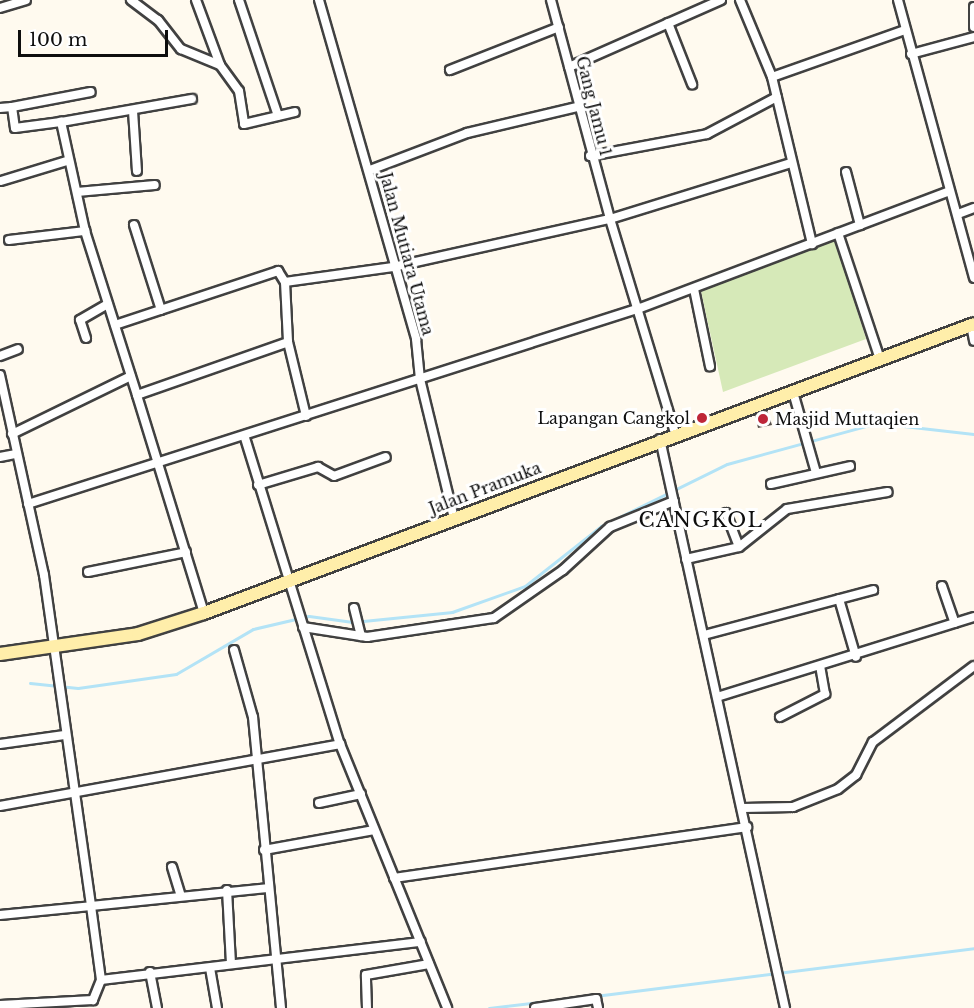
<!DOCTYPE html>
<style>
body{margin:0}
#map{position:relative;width:974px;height:1008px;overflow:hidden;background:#fffaef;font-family:"Libre Baskerville",serif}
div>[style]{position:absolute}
.green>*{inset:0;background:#d6e9b8}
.stream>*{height:3px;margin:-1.5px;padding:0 1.5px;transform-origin:1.5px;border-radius:1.5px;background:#b3e3f6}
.building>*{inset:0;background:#564e4a}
.roads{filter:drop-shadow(2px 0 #414141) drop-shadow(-2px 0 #414141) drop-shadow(0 2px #414141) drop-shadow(0 -2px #414141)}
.minor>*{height:8px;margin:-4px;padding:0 4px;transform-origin:4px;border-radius:4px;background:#fff}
.secondary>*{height:12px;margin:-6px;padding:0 6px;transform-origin:6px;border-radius:6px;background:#fea}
.dots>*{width:16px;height:16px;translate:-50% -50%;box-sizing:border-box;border:3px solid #fff;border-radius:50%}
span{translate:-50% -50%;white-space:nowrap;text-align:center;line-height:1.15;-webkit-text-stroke:6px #fff;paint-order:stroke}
.street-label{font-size:16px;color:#0e0e0e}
.poi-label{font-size:16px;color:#0e0e0e}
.right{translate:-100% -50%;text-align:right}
.left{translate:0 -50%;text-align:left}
.quarter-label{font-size:20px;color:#0e0e0e;letter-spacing:1.5px}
.scale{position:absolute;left:18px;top:30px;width:150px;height:27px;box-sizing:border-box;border:3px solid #0e0e0e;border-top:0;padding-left:8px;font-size:18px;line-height:21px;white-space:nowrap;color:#0e0e0e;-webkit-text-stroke:4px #fff;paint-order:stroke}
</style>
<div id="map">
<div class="green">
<div style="clip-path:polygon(835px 240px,866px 339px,723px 392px,701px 291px)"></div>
</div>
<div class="stream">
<div style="left:30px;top:683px;width:48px;rotate:5.9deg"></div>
<div style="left:78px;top:688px;width:99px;rotate:-8.1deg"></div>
<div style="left:176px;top:674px;width:89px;rotate:-30.3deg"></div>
<div style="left:253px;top:629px;width:57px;rotate:-13.1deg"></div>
<div style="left:309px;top:616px;width:44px;rotate:7.8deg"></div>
<div style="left:353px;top:622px;width:100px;rotate:-5.8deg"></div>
<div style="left:452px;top:612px;width:77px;rotate:-19.6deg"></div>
<div style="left:525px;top:586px;width:97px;rotate:-38.3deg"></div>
<div style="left:601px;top:526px;width:140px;rotate:-26.2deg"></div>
<div style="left:727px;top:464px;width:156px;rotate:-15.3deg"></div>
<div style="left:877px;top:423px;width:98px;rotate:6.5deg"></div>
<div style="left:595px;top:996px;width:382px;rotate:-7.2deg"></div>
<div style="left:489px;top:1008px;width:94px;rotate:-6.7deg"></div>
</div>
<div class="building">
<div style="clip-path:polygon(767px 410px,772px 425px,758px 428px,755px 415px)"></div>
</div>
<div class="roads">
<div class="minor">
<div style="left:131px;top:0;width:34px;rotate:37deg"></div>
<div style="left:158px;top:20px;width:37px;rotate:52deg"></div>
<div style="left:181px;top:49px;width:42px;rotate:22.3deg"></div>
<div style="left:220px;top:65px;width:32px;rotate:54deg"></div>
<div style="left:239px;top:91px;width:33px;rotate:81deg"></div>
<div style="left:244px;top:124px;width:52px;rotate:-13.2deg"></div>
<div style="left:196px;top:0;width:69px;rotate:69.7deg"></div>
<div style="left:239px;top:0;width:122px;rotate:71.4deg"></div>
<div style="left:319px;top:0;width:353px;rotate:74deg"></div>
<div style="left:416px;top:339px;width:40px;rotate:84.3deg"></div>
<div style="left:420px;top:379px;width:143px;rotate:76.3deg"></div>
<div style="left:551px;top:0;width:227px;rotate:74.9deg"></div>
<div style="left:610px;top:219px;width:189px;rotate:-17.2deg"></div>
<div style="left:740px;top:0;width:83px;rotate:67.4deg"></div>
<div style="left:772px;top:77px;width:172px;rotate:76.5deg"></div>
<div style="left:898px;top:0;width:288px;rotate:74.7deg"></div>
<div style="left:974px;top:7px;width:20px;rotate:90deg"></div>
<div style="left:0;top:8px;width:27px;rotate:-17deg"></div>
<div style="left:668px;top:23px;width:66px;rotate:68.5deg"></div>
<div style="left:911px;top:54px;width:65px;rotate:-15.1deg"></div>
<div style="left:569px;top:67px;width:166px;rotate:-23.8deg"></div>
<div style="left:450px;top:70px;width:117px;rotate:-21.5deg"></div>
<div style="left:772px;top:77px;width:141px;rotate:-19.5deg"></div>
<div style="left:12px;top:107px;width:80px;rotate:-10.8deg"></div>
<div style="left:0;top:108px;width:12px;rotate:-5deg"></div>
<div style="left:12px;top:107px;width:21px;rotate:82deg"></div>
<div style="left:15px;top:128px;width:46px;rotate:-7.4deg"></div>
<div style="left:133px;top:111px;width:60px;rotate:86.2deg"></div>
<div style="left:590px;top:156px;width:119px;rotate:-10.6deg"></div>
<div style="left:707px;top:134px;width:79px;rotate:-27.9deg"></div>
<div style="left:370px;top:170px;width:104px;rotate:-20.9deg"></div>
<div style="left:467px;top:133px;width:113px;rotate:-13.3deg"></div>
<div style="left:846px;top:172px;width:55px;rotate:75.2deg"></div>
<div style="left:1px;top:181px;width:69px;rotate:-16.9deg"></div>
<div style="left:77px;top:192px;width:78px;rotate:-5.1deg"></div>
<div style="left:958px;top:214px;width:17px;rotate:-21deg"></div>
<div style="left:134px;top:225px;width:89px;rotate:72.4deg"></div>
<div style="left:838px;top:233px;width:133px;rotate:71.6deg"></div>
<div style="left:9px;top:240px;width:77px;rotate:-6.8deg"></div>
<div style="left:285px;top:282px;width:109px;rotate:-7.9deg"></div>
<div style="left:393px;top:267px;width:222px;rotate:-12.5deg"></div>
<div style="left:610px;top:219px;width:224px;rotate:73.1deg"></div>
<div style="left:694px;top:289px;width:79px;rotate:78.3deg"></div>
<div style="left:115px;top:325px;width:172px;rotate:-18.3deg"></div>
<div style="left:278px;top:271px;width:13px;rotate:58deg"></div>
<div style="left:285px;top:282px;width:60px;rotate:87.1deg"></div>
<div style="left:971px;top:325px;width:16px;rotate:79deg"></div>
<div style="left:86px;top:338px;width:19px;rotate:-108deg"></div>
<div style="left:80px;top:320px;width:32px;rotate:-30deg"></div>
<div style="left:0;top:356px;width:19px;rotate:-21deg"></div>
<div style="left:0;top:375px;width:205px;rotate:77.6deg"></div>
<div style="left:44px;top:575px;width:334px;rotate:81.9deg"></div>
<div style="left:91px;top:906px;width:177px;rotate:-5.8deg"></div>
<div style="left:793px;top:392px;width:84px;rotate:74.1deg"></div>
<div style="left:137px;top:395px;width:172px;rotate:-107.6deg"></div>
<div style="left:85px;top:231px;width:112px;rotate:-102.4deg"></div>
<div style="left:61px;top:122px;width:133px;rotate:-10deg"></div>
<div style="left:12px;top:434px;width:132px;rotate:-26deg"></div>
<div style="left:245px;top:438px;width:320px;rotate:72.8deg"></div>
<div style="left:340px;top:744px;width:285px;rotate:67.9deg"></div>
<div style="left:660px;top:439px;width:583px;rotate:77.61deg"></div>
<div style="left:0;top:457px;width:15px;rotate:-11deg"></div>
<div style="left:771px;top:484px;width:81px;rotate:-12.8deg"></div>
<div style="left:258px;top:485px;width:63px;rotate:-16.7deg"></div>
<div style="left:318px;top:467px;width:18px;rotate:29deg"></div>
<div style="left:334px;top:476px;width:55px;rotate:-20.1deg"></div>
<div style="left:28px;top:504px;width:643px;rotate:-17.76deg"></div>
<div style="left:640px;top:308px;width:330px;rotate:-20.7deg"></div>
<div style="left:726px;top:513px;width:36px;rotate:69deg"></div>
<div style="left:686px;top:559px;width:54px;rotate:-12.8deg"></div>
<div style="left:739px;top:547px;width:61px;rotate:-38.4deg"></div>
<div style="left:787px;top:509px;width:102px;rotate:-9.6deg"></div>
<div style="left:88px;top:572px;width:100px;rotate:-11.5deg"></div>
<div style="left:942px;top:586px;width:39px;rotate:71deg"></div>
<div style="left:839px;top:599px;width:60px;rotate:73.7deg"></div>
<div style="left:354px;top:608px;width:29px;rotate:76deg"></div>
<div style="left:204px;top:613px;width:228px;rotate:-107.1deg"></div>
<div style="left:137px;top:395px;width:160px;rotate:-19.3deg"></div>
<div style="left:288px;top:342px;width:76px;rotate:76.3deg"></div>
<div style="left:303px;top:627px;width:65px;rotate:8.9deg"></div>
<div style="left:367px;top:637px;width:128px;rotate:-8.5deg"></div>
<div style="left:494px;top:618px;width:84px;rotate:-34.8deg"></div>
<div style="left:563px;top:570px;width:64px;rotate:-42.5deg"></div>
<div style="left:610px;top:527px;width:69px;rotate:-22.1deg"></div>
<div style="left:704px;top:635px;width:175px;rotate:-14.9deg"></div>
<div style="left:234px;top:650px;width:70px;rotate:74.2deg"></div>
<div style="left:253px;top:717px;width:292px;rotate:84.5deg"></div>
<div style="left:717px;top:697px;width:269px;rotate:-17.3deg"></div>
<div style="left:780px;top:717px;width:51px;rotate:-27.1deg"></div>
<div style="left:825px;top:694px;width:27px;rotate:-100deg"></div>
<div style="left:0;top:744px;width:65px;rotate:-8deg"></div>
<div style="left:319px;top:803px;width:43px;rotate:-12.1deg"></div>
<div style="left:0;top:806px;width:346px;rotate:-10.3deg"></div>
<div style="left:743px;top:808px;width:50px;rotate:-1.1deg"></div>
<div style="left:793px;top:807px;width:48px;rotate:-21.8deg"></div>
<div style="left:838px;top:789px;width:23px;rotate:-38deg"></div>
<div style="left:856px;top:775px;width:37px;rotate:-63deg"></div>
<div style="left:873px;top:742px;width:126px;rotate:-37deg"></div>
<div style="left:264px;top:850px;width:112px;rotate:-10.3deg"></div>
<div style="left:172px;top:867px;width:28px;rotate:73deg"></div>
<div style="left:394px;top:878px;width:357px;rotate:-8.2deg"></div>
<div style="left:227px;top:890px;width:74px;rotate:86.9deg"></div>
<div style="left:0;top:915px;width:91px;rotate:-5.6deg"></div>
<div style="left:91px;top:906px;width:75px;rotate:82.3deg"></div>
<div style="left:101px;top:980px;width:22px;rotate:112deg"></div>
<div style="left:93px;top:1000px;width:93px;rotate:176.9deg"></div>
<div style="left:210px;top:968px;width:41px;rotate:80.1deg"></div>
<div style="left:150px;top:972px;width:37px;rotate:79deg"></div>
<div style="left:101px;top:980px;width:322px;rotate:-6.8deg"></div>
<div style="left:367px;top:1008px;width:33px;rotate:-92deg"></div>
<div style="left:366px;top:975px;width:64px;rotate:-9.9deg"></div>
<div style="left:535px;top:1008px;width:62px;rotate:-8.4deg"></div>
<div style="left:596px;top:999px;width:9px;rotate:77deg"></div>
</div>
<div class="secondary">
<div style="left:0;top:654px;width:139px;rotate:-8.2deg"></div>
<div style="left:138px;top:634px;width:69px;rotate:-17.7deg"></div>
<div style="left:204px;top:613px;width:822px;rotate:-20.57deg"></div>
</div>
</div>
<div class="dots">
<div style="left:702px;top:418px;background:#be2639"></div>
<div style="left:763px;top:419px;background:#be2639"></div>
</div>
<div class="street-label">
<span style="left:594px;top:106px;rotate:76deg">Gang Jamu 1</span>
<span style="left:407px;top:254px;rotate:75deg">Jalan Mutiara Utama</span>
<span style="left:485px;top:488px;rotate:-21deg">Jalan Pramuka</span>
</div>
<div class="poi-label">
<span class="right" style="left:690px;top:418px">Lapangan Cangkol</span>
<span class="left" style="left:775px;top:419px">Masjid Muttaqien</span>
</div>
<div class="quarter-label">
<span style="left:701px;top:520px">CANGKOL</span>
</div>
<div class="scale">100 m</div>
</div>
